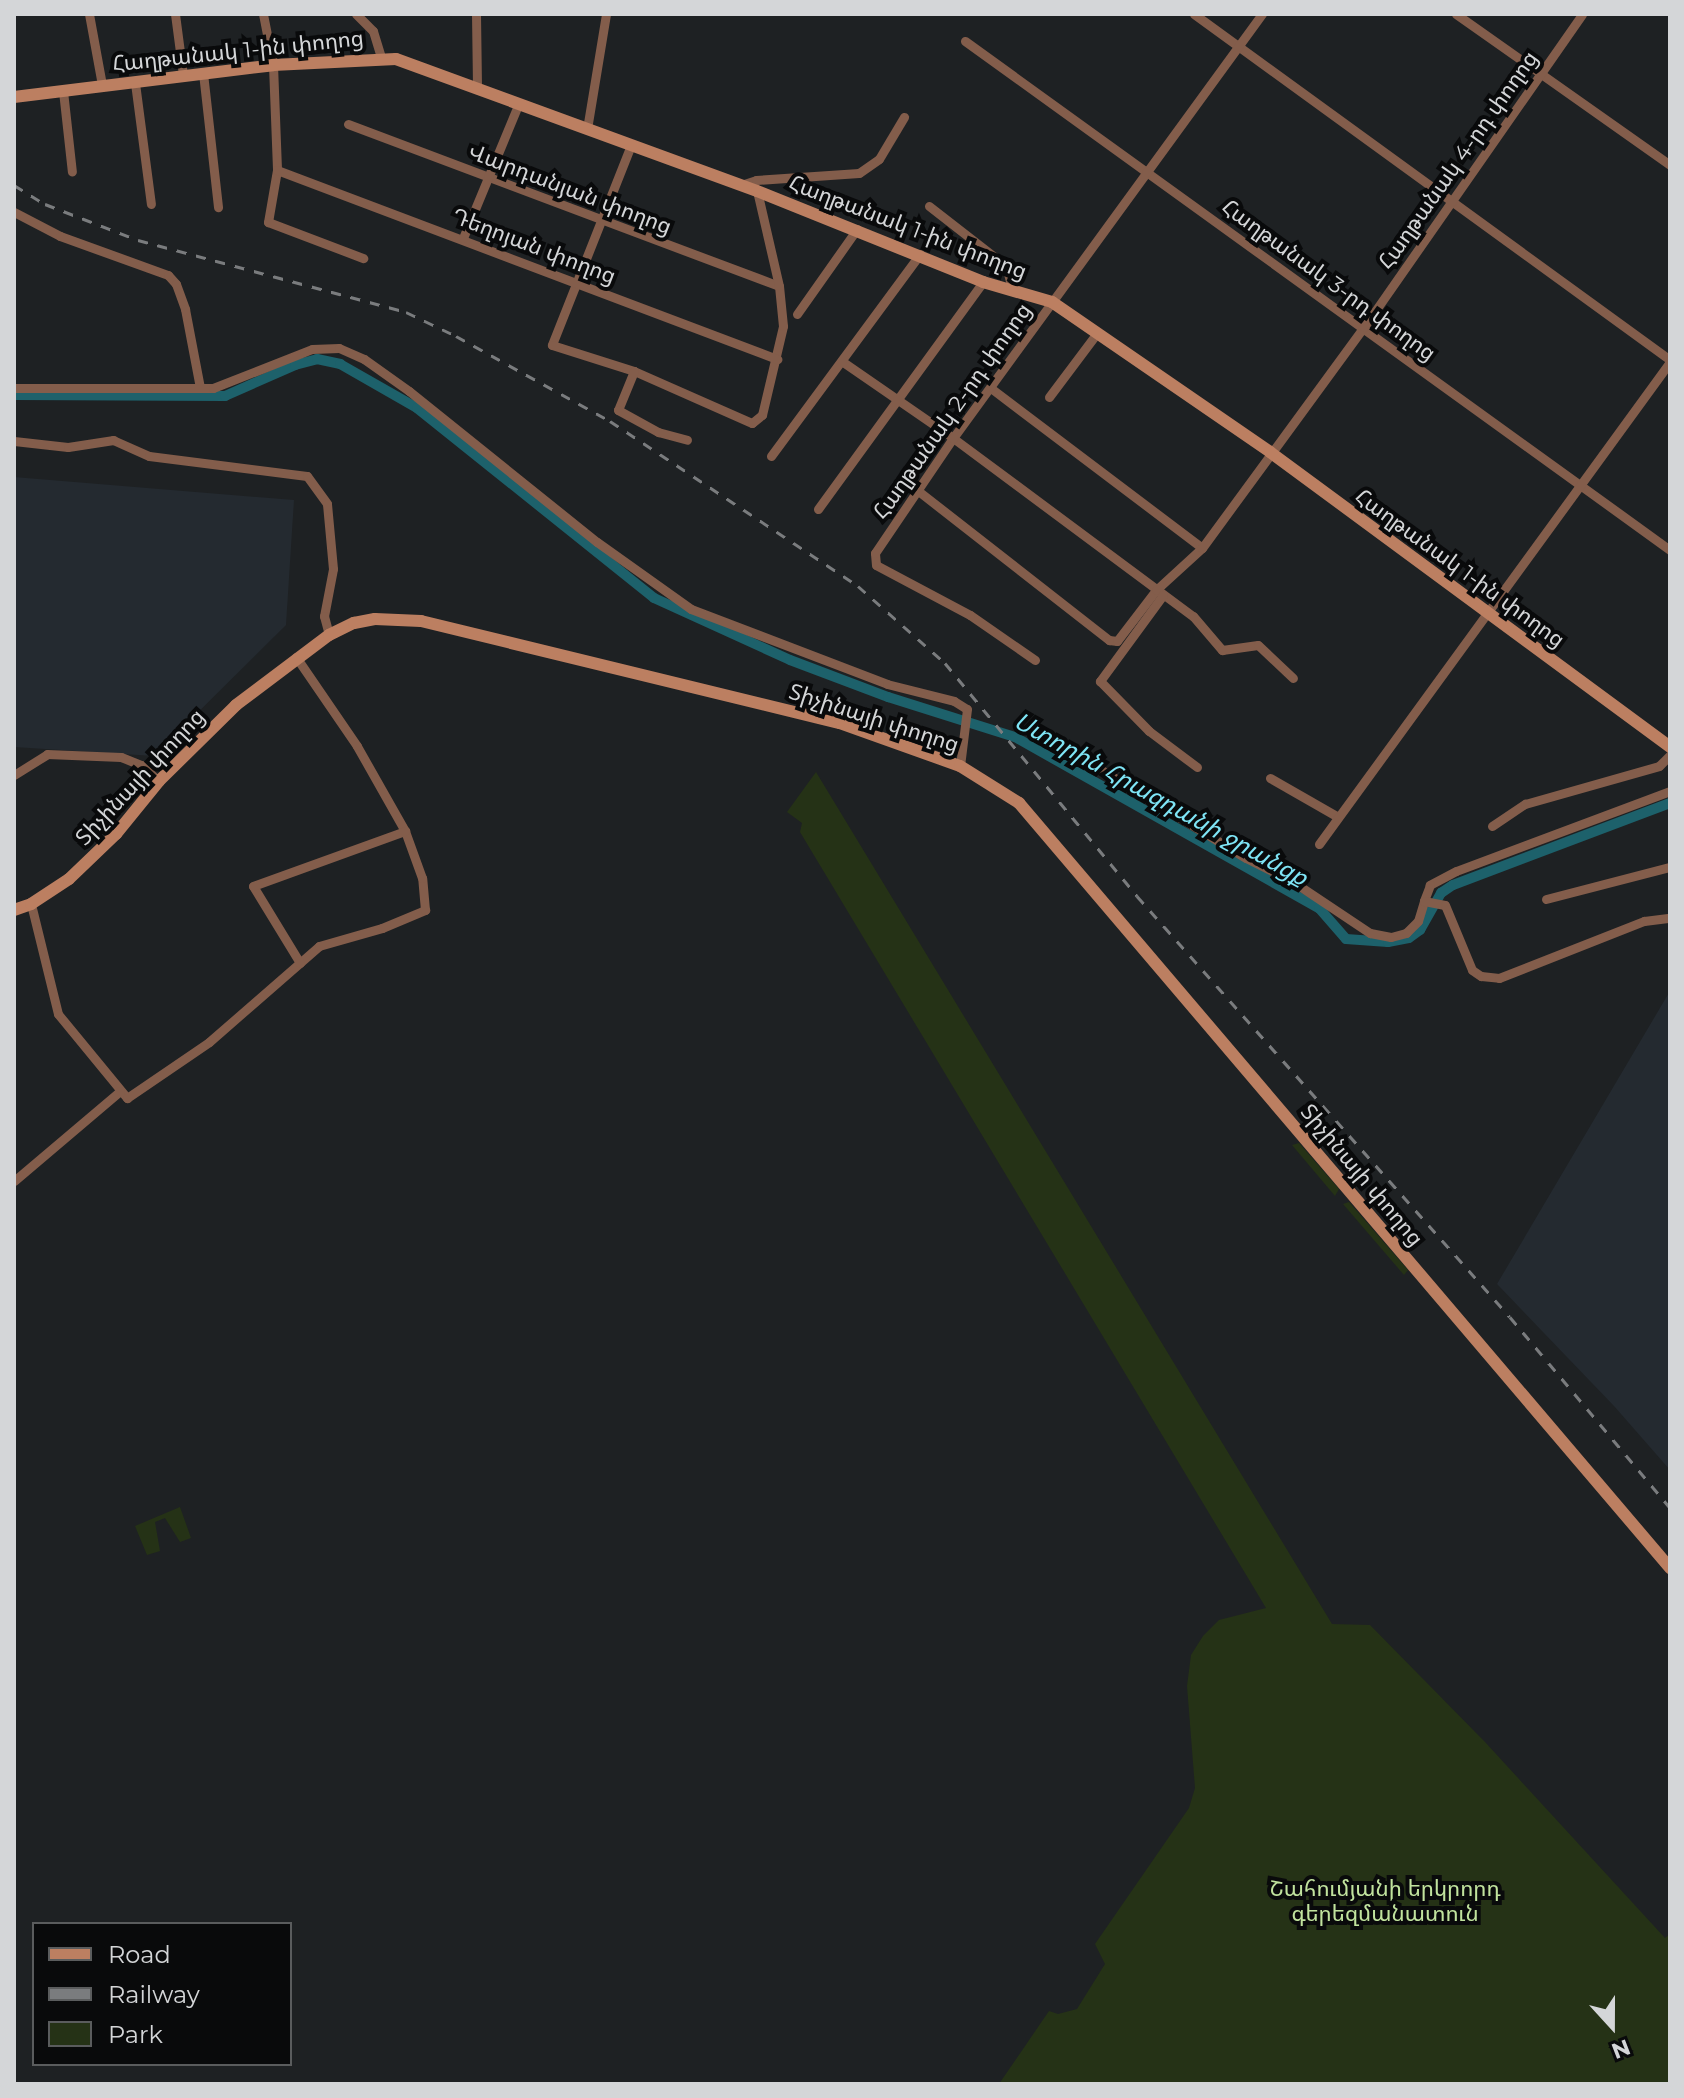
<!DOCTYPE html>
<meta charset="utf-8">
<style>
body{margin:0}
#map{position:relative;width:1684px;height:2098px;overflow:hidden;background:#1e2123;font-family:Montserrat,"Noto Sans Armenian",sans-serif}
div>[style]{position:absolute}
.built>*{inset:0;background:#242a30}
.green>*{inset:0;background:#253216}
.canal>*{height:10px;margin:-5px;padding:0 5px;transform-origin:5px;border-radius:5px;background:#1d616b}
.street>*{height:9px;margin:-4.5px;padding:0 4.5px;transform-origin:4.5px;border-radius:4.5px;background:#835d4b}
.secondary>*{height:12px;margin:-6px;padding:0 6px;transform-origin:6px;border-radius:6px;background:#bc7f61}
.rail>*{height:3px;margin-top:-1.5px;transform-origin:0;background:repeating-linear-gradient(90deg,#7a7c7e 0 10px,transparent 0 20px)}
span{translate:-50% -50%;white-space:nowrap;text-align:center;line-height:1.15;-webkit-text-stroke:8px #090a0b;paint-order:stroke}
.street-label{font-size:22px;color:#d4d6d8}
.park-label{font-size:22px;color:#c1e39e}
.water-label{font-size:24px;color:#7fe5f6;font-style:italic}
.frame{position:absolute;inset:0;border:16px solid #d4d6d8;pointer-events:none}
.legend{position:absolute;left:32px;top:1922px;width:260px;height:144px;box-sizing:border-box;background:#090a0b;border:2px solid #5a5c5d;margin:0;padding:10px 14px;list-style:none;font-size:24px;color:#d4d6d8}
.legend li{display:flex;align-items:center;gap:16px;height:40px}
.legend b{width:40px;border:2px solid #5a5c5d}
.north{position:absolute;left:1572px;top:1986px;width:80px;height:80px;-webkit-text-stroke:6px #090a0b;paint-order:stroke;rotate:159deg;font-size:22px;font-weight:700;line-height:32px;text-align:center;color:#d4d6d8}
.north::after{content:'';display:block;margin:auto;width:28px;height:36px;background:#d4d6d8;clip-path:polygon(50% 0,100% 100%,50% 72%,0 100%)}
</style>
<div id="map">
<div class="built">
<div style="clip-path:polygon(14px 477px,294px 500px,286px 625px,154px 756px,14px 747px)"></div>
<div style="clip-path:polygon(1670px 991px,1670px 1470px,1614px 1406px,1497px 1284px)"></div>
</div>
<div class="green">
<div style="clip-path:polygon(816px 772px,1332px 1624px,1370px 1625px,1485px 1742px,1665px 1938px,1670px 1934px,1670px 2084px,999px 2084px,1049px 2011px,1058px 2014px,1077px 2009px,1105px 1964px,1095px 1944px,1189px 1808px,1195px 1788px,1187px 1686px,1191px 1655px,1203px 1636px,1219px 1620px,1266px 1608px,800px 832px,802px 823px,787px 812px)"></div>
<div style="clip-path:polygon(1299px 1143px,1339px 1189px,1335px 1196px,1292px 1145px)"></div>
<div style="clip-path:polygon(1349px 1202px,1408px 1270px,1404px 1275px,1343px 1204px)"></div>
<div style="clip-path:polygon(180px 1507px,191px 1538px,180px 1542px,165px 1518px,155px 1522px,160px 1551px,147px 1555px,135px 1526px)"></div>
</div>
<div class="canal">
<div style="left:14px;top:395px;width:211px;rotate:0.3deg"></div>
<div style="left:225px;top:396px;width:77px;rotate:-23.9deg"></div>
<div style="left:295px;top:365px;width:23px;rotate:-15deg"></div>
<div style="left:317px;top:359px;width:24px;rotate:12deg"></div>
<div style="left:340px;top:364px;width:89px;rotate:29.7deg"></div>
<div style="left:417px;top:408px;width:304px;rotate:38.7deg"></div>
<div style="left:654px;top:598px;width:149px;rotate:24.5deg"></div>
<div style="left:790px;top:660px;width:105px;rotate:20.7deg"></div>
<div style="left:888px;top:697px;width:133px;rotate:17.5deg"></div>
<div style="left:1015px;top:737px;width:349px;rotate:29.4deg"></div>
<div style="left:1319px;top:908px;width:41px;rotate:48.9deg"></div>
<div style="left:1346px;top:939px;width:42px;rotate:4.1deg"></div>
<div style="left:1388px;top:942px;width:21px;rotate:-11deg"></div>
<div style="left:1409px;top:938px;width:14px;rotate:-36deg"></div>
<div style="left:1420px;top:930px;width:43px;rotate:-60.4deg"></div>
<div style="left:1441px;top:893px;width:14px;rotate:-34deg"></div>
<div style="left:1453px;top:885px;width:232px;rotate:-20.7deg"></div>
</div>
<div class="street">
<div style="left:89px;top:14px;width:72px;rotate:79.6deg"></div>
<div style="left:175px;top:14px;width:62px;rotate:82.5deg"></div>
<div style="left:263px;top:14px;width:52px;rotate:78.9deg"></div>
<div style="left:273px;top:65px;width:105px;rotate:87.8deg"></div>
<div style="left:277px;top:170px;width:53px;rotate:99.8deg"></div>
<div style="left:268px;top:222px;width:102px;rotate:20.8deg"></div>
<div style="left:356px;top:14px;width:24px;rotate:45deg"></div>
<div style="left:373px;top:31px;width:27px;rotate:73deg"></div>
<div style="left:476px;top:14px;width:73px;rotate:89.2deg"></div>
<div style="left:1194px;top:14px;width:588px;rotate:36.01deg"></div>
<div style="left:1456px;top:14px;width:262px;rotate:35.2deg"></div>
<div style="left:965px;top:41px;width:870px;rotate:35.83deg"></div>
<div style="left:203px;top:73px;width:135px;rotate:83.6deg"></div>
<div style="left:135px;top:83px;width:122px;rotate:82.5deg"></div>
<div style="left:63px;top:91px;width:81px;rotate:83.7deg"></div>
<div style="left:348px;top:124px;width:460px;rotate:20.6deg"></div>
<div style="left:587px;top:129px;width:117px;rotate:-80.6deg"></div>
<div style="left:631px;top:145px;width:215px;rotate:111.6deg"></div>
<div style="left:552px;top:345px;width:86px;rotate:17.6deg"></div>
<div style="left:634px;top:371px;width:129px;rotate:23.8deg"></div>
<div style="left:752px;top:423px;width:13px;rotate:-39deg"></div>
<div style="left:762px;top:415px;width:91px;rotate:-76.7deg"></div>
<div style="left:783px;top:326px;width:40px;rotate:-95.7deg"></div>
<div style="left:779px;top:286px;width:98px;rotate:-103deg"></div>
<div style="left:277px;top:170px;width:535px;rotate:20.71deg"></div>
<div style="left:741px;top:185px;width:16px;rotate:-18deg"></div>
<div style="left:756px;top:180px;width:103px;rotate:-3.9deg"></div>
<div style="left:859px;top:173px;width:24px;rotate:-35deg"></div>
<div style="left:879px;top:159px;width:49px;rotate:-59.2deg"></div>
<div style="left:929px;top:206px;width:98px;rotate:37.9deg"></div>
<div style="left:1006px;top:266px;width:23px;rotate:75deg"></div>
<div style="left:14px;top:212px;width:52px;rotate:27.6deg"></div>
<div style="left:60px;top:236px;width:115px;rotate:19.9deg"></div>
<div style="left:168px;top:275px;width:12px;rotate:48deg"></div>
<div style="left:176px;top:284px;width:27px;rotate:70deg"></div>
<div style="left:185px;top:309px;width:80px;rotate:79.2deg"></div>
<div style="left:463px;top:238px;width:146px;rotate:-67.5deg"></div>
<div style="left:797px;top:314px;width:104px;rotate:-54.8deg"></div>
<div style="left:843px;top:362px;width:134px;rotate:34.6deg"></div>
<div style="left:953px;top:438px;width:299px;rotate:36.6deg"></div>
<div style="left:1193px;top:616px;width:45px;rotate:49.5deg"></div>
<div style="left:1222px;top:650px;width:36px;rotate:-8deg"></div>
<div style="left:1258px;top:645px;width:48px;rotate:43.3deg"></div>
<div style="left:634px;top:371px;width:42px;rotate:112.3deg"></div>
<div style="left:618px;top:410px;width:46px;rotate:28.8deg"></div>
<div style="left:658px;top:432px;width:30px;rotate:15deg"></div>
<div style="left:14px;top:388px;width:199px"></div>
<div style="left:213px;top:388px;width:106px;rotate:-21.5deg"></div>
<div style="left:312px;top:349px;width:27px;rotate:-2deg"></div>
<div style="left:339px;top:348px;width:27px;rotate:24deg"></div>
<div style="left:364px;top:359px;width:55px;rotate:35.4deg"></div>
<div style="left:409px;top:391px;width:241px;rotate:38.8deg"></div>
<div style="left:597px;top:542px;width:115px;rotate:35.5deg"></div>
<div style="left:691px;top:609px;width:210px;rotate:20.9deg"></div>
<div style="left:887px;top:684px;width:69px;rotate:14.2deg"></div>
<div style="left:954px;top:701px;width:15px;rotate:32deg"></div>
<div style="left:967px;top:709px;width:57px;rotate:97deg"></div>
<div style="left:992px;top:389px;width:263px;rotate:37.1deg"></div>
<div style="left:1049px;top:397px;width:80px;rotate:-53.1deg"></div>
<div style="left:14px;top:441px;width:54px;rotate:6.3deg"></div>
<div style="left:68px;top:447px;width:46px;rotate:-8.8deg"></div>
<div style="left:113px;top:440px;width:39px;rotate:24deg"></div>
<div style="left:149px;top:456px;width:159px;rotate:7.2deg"></div>
<div style="left:307px;top:476px;width:34px;rotate:54deg"></div>
<div style="left:327px;top:504px;width:65px;rotate:84.7deg"></div>
<div style="left:333px;top:569px;width:48px;rotate:100.8deg"></div>
<div style="left:324px;top:616px;width:20px;rotate:75deg"></div>
<div style="left:771px;top:456px;width:251px;rotate:-53.6deg"></div>
<div style="left:917px;top:490px;width:244px;rotate:38deg"></div>
<div style="left:1109px;top:640px;width:8px;rotate:7deg"></div>
<div style="left:1117px;top:641px;width:64px;rotate:-52.6deg"></div>
<div style="left:1156px;top:590px;width:62px;rotate:-42.4deg"></div>
<div style="left:1202px;top:548px;width:274px;rotate:-53.8deg"></div>
<div style="left:1364px;top:327px;width:381px;rotate:-55.1deg"></div>
<div style="left:818px;top:509px;width:281px;rotate:-54deg"></div>
<div style="left:1163px;top:595px;width:107px;rotate:126.2deg"></div>
<div style="left:1100px;top:681px;width:70px;rotate:45.6deg"></div>
<div style="left:1149px;top:731px;width:60px;rotate:36.9deg"></div>
<div style="left:1035px;top:660px;width:79px;rotate:-145.3deg"></div>
<div style="left:970px;top:615px;width:106px;rotate:-152deg"></div>
<div style="left:876px;top:565px;width:12px;rotate:-95deg"></div>
<div style="left:875px;top:553px;width:139px;rotate:-55.9deg"></div>
<div style="left:953px;top:438px;width:525px;rotate:-53.92deg"></div>
<div style="left:1059px;top:744px;width:219px;rotate:31.4deg"></div>
<div style="left:1246px;top:858px;width:51px;rotate:26.6deg"></div>
<div style="left:1292px;top:881px;width:94px;rotate:33.7deg"></div>
<div style="left:1370px;top:933px;width:21px;rotate:11deg"></div>
<div style="left:1391px;top:937px;width:16px;rotate:-15deg"></div>
<div style="left:1406px;top:933px;width:17px;rotate:-45deg"></div>
<div style="left:1418px;top:921px;width:21px;rotate:-73deg"></div>
<div style="left:14px;top:775px;width:39px;rotate:-32deg"></div>
<div style="left:47px;top:754px;width:74px;rotate:2.3deg"></div>
<div style="left:121px;top:757px;width:22px;rotate:22deg"></div>
<div style="left:141px;top:765px;width:24px;rotate:42deg"></div>
<div style="left:1270px;top:778px;width:78px;rotate:29.8deg"></div>
<div style="left:1670px;top:791px;width:228px;rotate:159.5deg"></div>
<div style="left:1456px;top:871px;width:30px;rotate:152deg"></div>
<div style="left:1430px;top:885px;width:17px;rotate:111deg"></div>
<div style="left:1424px;top:901px;width:21px;rotate:11deg"></div>
<div style="left:1445px;top:905px;width:70px;rotate:67.4deg"></div>
<div style="left:1472px;top:970px;width:11px;rotate:34deg"></div>
<div style="left:1481px;top:976px;width:18px;rotate:6deg"></div>
<div style="left:1499px;top:978px;width:156px;rotate:-21.5deg"></div>
<div style="left:1644px;top:921px;width:26px;rotate:-7deg"></div>
<div style="left:1492px;top:826px;width:40px;rotate:-34deg"></div>
<div style="left:1525px;top:804px;width:139px;rotate:-15.8deg"></div>
<div style="left:1659px;top:766px;width:16px;rotate:-45deg"></div>
<div style="left:1319px;top:844px;width:596px;rotate:-53.94deg"></div>
<div style="left:1546px;top:899px;width:128px;rotate:-14.5deg"></div>
<div style="left:31px;top:904px;width:113px;rotate:76.2deg"></div>
<div style="left:58px;top:1014px;width:109px;rotate:50.6deg"></div>
<div style="left:127px;top:1098px;width:99px;rotate:-34.3deg"></div>
<div style="left:209px;top:1042px;width:146px;rotate:-41.1deg"></div>
<div style="left:319px;top:946px;width:66px;rotate:-15.9deg"></div>
<div style="left:382px;top:928px;width:47px;rotate:-22.7deg"></div>
<div style="left:425px;top:910px;width:32px;rotate:-95deg"></div>
<div style="left:422px;top:878px;width:50px;rotate:-109.9deg"></div>
<div style="left:405px;top:831px;width:98px;rotate:-119.5deg"></div>
<div style="left:357px;top:746px;width:108px;rotate:-124.4deg"></div>
<div style="left:300px;top:963px;width:90px;rotate:-121.4deg"></div>
<div style="left:253px;top:886px;width:162px;rotate:-19.9deg"></div>
<div style="left:14px;top:1181px;width:139px;rotate:-40.3deg"></div>
</div>
<div class="secondary">
<div style="left:14px;top:97px;width:261px;rotate:-7deg"></div>
<div style="left:273px;top:65px;width:123px;rotate:-2.8deg"></div>
<div style="left:396px;top:59px;width:384px;rotate:20.1deg"></div>
<div style="left:757px;top:191px;width:244px;rotate:21.9deg"></div>
<div style="left:983px;top:282px;width:72px;rotate:16.2deg"></div>
<div style="left:1052px;top:302px;width:265px;rotate:34.5deg"></div>
<div style="left:1270px;top:452px;width:497px;rotate:36.4deg"></div>
<div style="left:14px;top:910px;width:18px;rotate:-19deg"></div>
<div style="left:31px;top:904px;width:45px;rotate:-33.3deg"></div>
<div style="left:69px;top:879px;width:65px;rotate:-43.8deg"></div>
<div style="left:116px;top:834px;width:68px;rotate:-50.9deg"></div>
<div style="left:159px;top:781px;width:108px;rotate:-44.6deg"></div>
<div style="left:236px;top:705px;width:116px;rotate:-37deg"></div>
<div style="left:329px;top:635px;width:28px;rotate:-26deg"></div>
<div style="left:354px;top:623px;width:21px;rotate:-11deg"></div>
<div style="left:375px;top:619px;width:46px;rotate:2.5deg"></div>
<div style="left:421px;top:621px;width:431px;rotate:13.7deg"></div>
<div style="left:840px;top:723px;width:127px;rotate:19.7deg"></div>
<div style="left:960px;top:766px;width:70px;rotate:32.1deg"></div>
<div style="left:1019px;top:803px;width:1005px;rotate:49.6deg"></div>
</div>
<div class="rail">
<div style="left:14px;top:185px;width:36px;rotate:32deg"></div>
<div style="left:45px;top:204px;width:100px;rotate:21.2deg"></div>
<div style="left:138px;top:240px;width:278px;rotate:15deg"></div>
<div style="left:406px;top:312px;width:55px;rotate:25.6deg"></div>
<div style="left:456px;top:336px;width:176px;rotate:28.9deg"></div>
<div style="left:610px;top:421px;width:298px;rotate:33.6deg"></div>
<div style="left:858px;top:586px;width:116px;rotate:41.5deg"></div>
<div style="left:945px;top:663px;width:302px;rotate:50.5deg"></div>
<div style="left:1137px;top:896px;width:562px;rotate:48.46deg"></div>
<div style="left:1510px;top:1317px;width:249px;rotate:50deg"></div>
</div>
<div class="street-label">
<span style="left:238px;top:51px;rotate:-6deg">Հաղթանակ 1-ին փողոց</span>
<span style="left:1458px;top:160px;rotate:-55deg">Հաղթանակ 4-րդ փողոց</span>
<span style="left:570px;top:189px;rotate:21deg">Վարդանյան փողոց</span>
<span style="left:908px;top:227px;rotate:21deg">Հաղթանակ 1-ին փողոց</span>
<span style="left:534px;top:246px;rotate:21deg">Դեղոյան փողոց</span>
<span style="left:1329px;top:280px;rotate:36deg">Հաղթանակ 3-րդ փողոց</span>
<span style="left:952px;top:411px;rotate:-55deg">Հաղթանակ 2-րդ փողոց</span>
<span style="left:1460px;top:568px;rotate:36deg">Հաղթանակ 1-ին փողոց</span>
<span style="left:874px;top:718px;rotate:18deg">Տիչինայի փողոց</span>
<span style="left:140px;top:777px;rotate:-47deg">Տիչինայի փողոց</span>
<span style="left:1362px;top:1175px;rotate:50deg">Տիչինայի փողոց</span>
</div>
<div class="park-label">
<span style="left:1385px;top:1901px">Շահումյանի երկրորդ<br>գերեզմանատուն</span>
</div>
<div class="water-label">
<span style="left:1161px;top:799px;rotate:29deg">Ստորին Հրազդանի ջրանցք</span>
</div>
<div class="frame"></div>
<ul class="legend">
<li><b style="height:10px;background:#bc7f61"></b>Road</li>
<li><b style="height:10px;background:#7a7c7e"></b>Railway</li>
<li><b style="height:22px;background:#253216"></b>Park</li>
</ul>
<div class="north">N</div>
</div>
